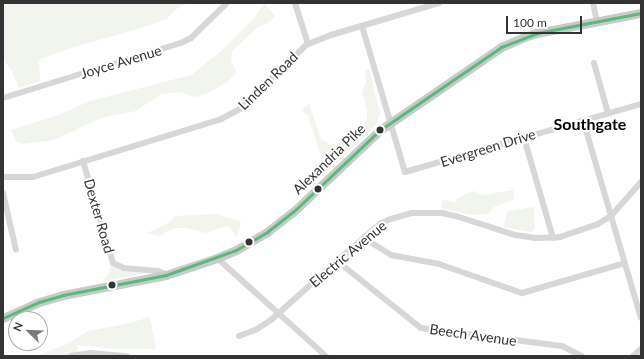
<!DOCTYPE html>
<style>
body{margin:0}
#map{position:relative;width:644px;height:359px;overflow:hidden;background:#fff;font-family:Lato,sans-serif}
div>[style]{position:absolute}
.green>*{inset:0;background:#f1f5ed}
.street>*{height:6px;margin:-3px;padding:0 3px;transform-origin:3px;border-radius:3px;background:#d7d7d7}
.primary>*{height:9px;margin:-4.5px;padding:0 4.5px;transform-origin:4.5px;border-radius:4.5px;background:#cacaca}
.bus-1>*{height:3px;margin:-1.5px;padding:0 1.5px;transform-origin:1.5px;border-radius:1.5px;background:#56bc7a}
.dots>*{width:11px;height:11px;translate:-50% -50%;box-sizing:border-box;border:2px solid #fff;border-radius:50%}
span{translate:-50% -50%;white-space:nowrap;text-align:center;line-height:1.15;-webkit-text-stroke:4px #fff;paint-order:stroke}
.street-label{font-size:14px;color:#333}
.quarter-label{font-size:16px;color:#000;font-weight:700}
.frame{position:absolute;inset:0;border:4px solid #333;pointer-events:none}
.north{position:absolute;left:8px;top:311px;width:40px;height:40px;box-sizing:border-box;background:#fff;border:1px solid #adadad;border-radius:50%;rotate:293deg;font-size:11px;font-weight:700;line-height:16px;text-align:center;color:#333}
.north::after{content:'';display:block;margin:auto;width:14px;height:18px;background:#7a7a7a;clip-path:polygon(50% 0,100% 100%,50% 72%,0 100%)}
.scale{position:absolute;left:506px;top:16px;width:76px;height:18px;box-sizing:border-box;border:2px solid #333;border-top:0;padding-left:5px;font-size:12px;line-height:14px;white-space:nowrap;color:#333;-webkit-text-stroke:3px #fff;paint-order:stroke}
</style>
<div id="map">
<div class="green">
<div style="clip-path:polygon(3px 3px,188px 3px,178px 8px,166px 19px,148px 26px,71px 48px,41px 59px,39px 62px,40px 81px,19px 88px,11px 69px,3px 60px)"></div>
<div style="clip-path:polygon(264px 3px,275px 16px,270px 22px,259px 26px,232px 51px,231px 60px,237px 73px,226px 83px,206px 94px,195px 97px,180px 92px,161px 94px,136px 111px,101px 118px,54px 140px,23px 144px,16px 141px,11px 130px,58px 115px,90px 101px,191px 75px,220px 52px,255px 17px)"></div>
<div style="clip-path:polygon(369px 68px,380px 114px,376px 125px,330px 170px,323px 167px,312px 173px,314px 166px,321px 163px,322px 159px,308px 116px,301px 110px,309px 104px,321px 139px,324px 141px,330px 144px,337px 144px,351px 137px,367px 120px,367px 108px,362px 93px,366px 83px,365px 71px)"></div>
<div style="clip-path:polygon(513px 190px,515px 199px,494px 207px,488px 214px,471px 215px,441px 208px,442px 200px,456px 202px,457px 198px,474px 191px,483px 195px)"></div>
<div style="clip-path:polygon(534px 207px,535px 229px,531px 232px,503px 227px,508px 211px)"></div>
<div style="clip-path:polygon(217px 214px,241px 222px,237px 238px,230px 227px,226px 226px,206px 233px,186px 228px,175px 228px,159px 236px,147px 233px,168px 223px,176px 216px)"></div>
<div style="clip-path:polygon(111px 265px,120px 269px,151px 272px,102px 282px,109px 273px)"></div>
<div style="clip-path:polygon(150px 317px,156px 349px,116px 349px,77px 345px,79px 356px,42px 356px,41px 354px,67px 344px,88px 331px,126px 324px)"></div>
</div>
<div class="street">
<div style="left:295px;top:3px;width:43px;rotate:72.4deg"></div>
<div style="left:593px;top:3px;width:19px;rotate:78deg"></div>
<div style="left:362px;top:26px;width:152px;rotate:73.6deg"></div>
<div style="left:405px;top:172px;width:246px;rotate:-16.1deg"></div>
<div style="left:594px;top:63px;width:52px;rotate:74.4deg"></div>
<div style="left:3px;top:98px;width:186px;rotate:-17.2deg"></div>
<div style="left:181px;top:43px;width:11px;rotate:-27deg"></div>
<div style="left:191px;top:38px;width:50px;rotate:-44.2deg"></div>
<div style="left:583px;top:120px;width:206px;rotate:73.7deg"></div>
<div style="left:524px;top:138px;width:104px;rotate:73.8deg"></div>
<div style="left:83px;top:161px;width:106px;rotate:73.6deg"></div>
<div style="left:113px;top:263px;width:12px;rotate:24deg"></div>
<div style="left:124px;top:268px;width:34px;rotate:5deg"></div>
<div style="left:158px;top:271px;width:8px;rotate:23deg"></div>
<div style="left:3px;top:177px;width:30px"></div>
<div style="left:33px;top:177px;width:197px;rotate:-17.1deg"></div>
<div style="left:221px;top:119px;width:21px;rotate:-28deg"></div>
<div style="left:240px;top:109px;width:92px;rotate:-44.1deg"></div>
<div style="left:306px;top:45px;width:27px;rotate:-22deg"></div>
<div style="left:331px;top:35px;width:113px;rotate:-16.5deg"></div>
<div style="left:3px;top:193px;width:58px;rotate:77.2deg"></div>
<div style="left:364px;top:238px;width:32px;rotate:32deg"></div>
<div style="left:391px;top:255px;width:49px;rotate:10.6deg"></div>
<div style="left:439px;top:264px;width:88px;rotate:19.3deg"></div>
<div style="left:522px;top:293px;width:107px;rotate:-16.2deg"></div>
<div style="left:217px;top:258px;width:147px;rotate:42deg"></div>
<div style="left:337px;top:261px;width:107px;rotate:38.6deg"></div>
<div style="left:421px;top:328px;width:142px;rotate:7.3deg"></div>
<div style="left:562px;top:346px;width:22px;rotate:27deg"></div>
<div style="left:239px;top:336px;width:19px;rotate:-21deg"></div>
<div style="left:257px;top:329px;width:17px;rotate:-33deg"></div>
<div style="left:271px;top:320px;width:89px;rotate:-41.8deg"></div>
<div style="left:337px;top:261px;width:58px;rotate:-40.8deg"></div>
<div style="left:381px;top:223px;width:11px;rotate:-22deg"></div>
<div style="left:391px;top:219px;width:22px;rotate:-16deg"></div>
<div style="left:412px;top:213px;width:30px"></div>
<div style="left:442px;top:213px;width:17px;rotate:13deg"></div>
<div style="left:459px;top:217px;width:59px;rotate:17.8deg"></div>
<div style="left:515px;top:235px;width:21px;rotate:8deg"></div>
<div style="left:536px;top:238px;width:24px;rotate:-2deg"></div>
<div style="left:560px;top:237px;width:40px;rotate:-18.9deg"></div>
<div style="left:598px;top:224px;width:15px;rotate:-32deg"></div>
<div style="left:611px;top:216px;width:45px;rotate:-48.6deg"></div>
<div style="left:71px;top:356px;width:20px;rotate:-9deg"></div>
<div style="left:91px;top:353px;width:36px;rotate:5deg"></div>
<div style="left:633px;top:356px;width:11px;rotate:-41deg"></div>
</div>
<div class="primary">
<div style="left:3px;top:318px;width:39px;rotate:-24deg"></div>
<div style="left:39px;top:302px;width:25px;rotate:-16deg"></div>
<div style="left:63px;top:295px;width:105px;rotate:-11deg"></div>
<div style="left:166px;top:275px;width:54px;rotate:-18.4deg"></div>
<div style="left:217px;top:258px;width:21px;rotate:-23deg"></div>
<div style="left:236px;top:250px;width:36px;rotate:-30deg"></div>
<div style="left:267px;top:232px;width:33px;rotate:-38deg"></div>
<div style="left:293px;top:212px;width:120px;rotate:-43.3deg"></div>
<div style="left:380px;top:130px;width:147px;rotate:-34.4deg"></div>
<div style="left:501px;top:47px;width:25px;rotate:-23deg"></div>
<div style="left:524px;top:37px;width:14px;rotate:-17deg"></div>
<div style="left:537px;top:33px;width:106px;rotate:-10.9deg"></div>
</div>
<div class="bus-1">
<div style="left:3px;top:318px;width:39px;rotate:-24deg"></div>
<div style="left:39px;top:302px;width:25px;rotate:-16deg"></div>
<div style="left:63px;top:295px;width:105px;rotate:-11deg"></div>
<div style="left:166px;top:275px;width:74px;rotate:-19.7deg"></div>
<div style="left:236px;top:250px;width:36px;rotate:-30deg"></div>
<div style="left:267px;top:232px;width:33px;rotate:-38deg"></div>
<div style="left:293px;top:212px;width:120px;rotate:-43.3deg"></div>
<div style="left:380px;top:130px;width:147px;rotate:-34.4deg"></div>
<div style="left:501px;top:47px;width:39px;rotate:-21deg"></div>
<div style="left:537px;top:33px;width:106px;rotate:-10.9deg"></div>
</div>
<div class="dots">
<div style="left:380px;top:130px;background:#333"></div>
<div style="left:318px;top:189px;background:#333"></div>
<div style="left:249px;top:242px;background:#333"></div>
<div style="left:112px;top:285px;background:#333"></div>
</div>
<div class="street-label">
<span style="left:121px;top:62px;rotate:-17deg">Joyce Avenue</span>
<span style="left:268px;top:81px;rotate:-44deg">Linden Road</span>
<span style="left:488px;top:148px;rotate:-17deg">Evergreen Drive</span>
<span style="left:329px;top:159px;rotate:-44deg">Alexandria Pike</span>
<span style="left:99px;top:216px;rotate:74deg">Dexter Road</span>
<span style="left:348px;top:254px;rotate:-40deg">Electric Avenue</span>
<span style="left:473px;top:335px;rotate:8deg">Beech Avenue</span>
</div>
<div class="quarter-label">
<span style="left:590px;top:124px">Southgate</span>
</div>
<div class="frame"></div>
<div class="north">N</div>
<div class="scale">100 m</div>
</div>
